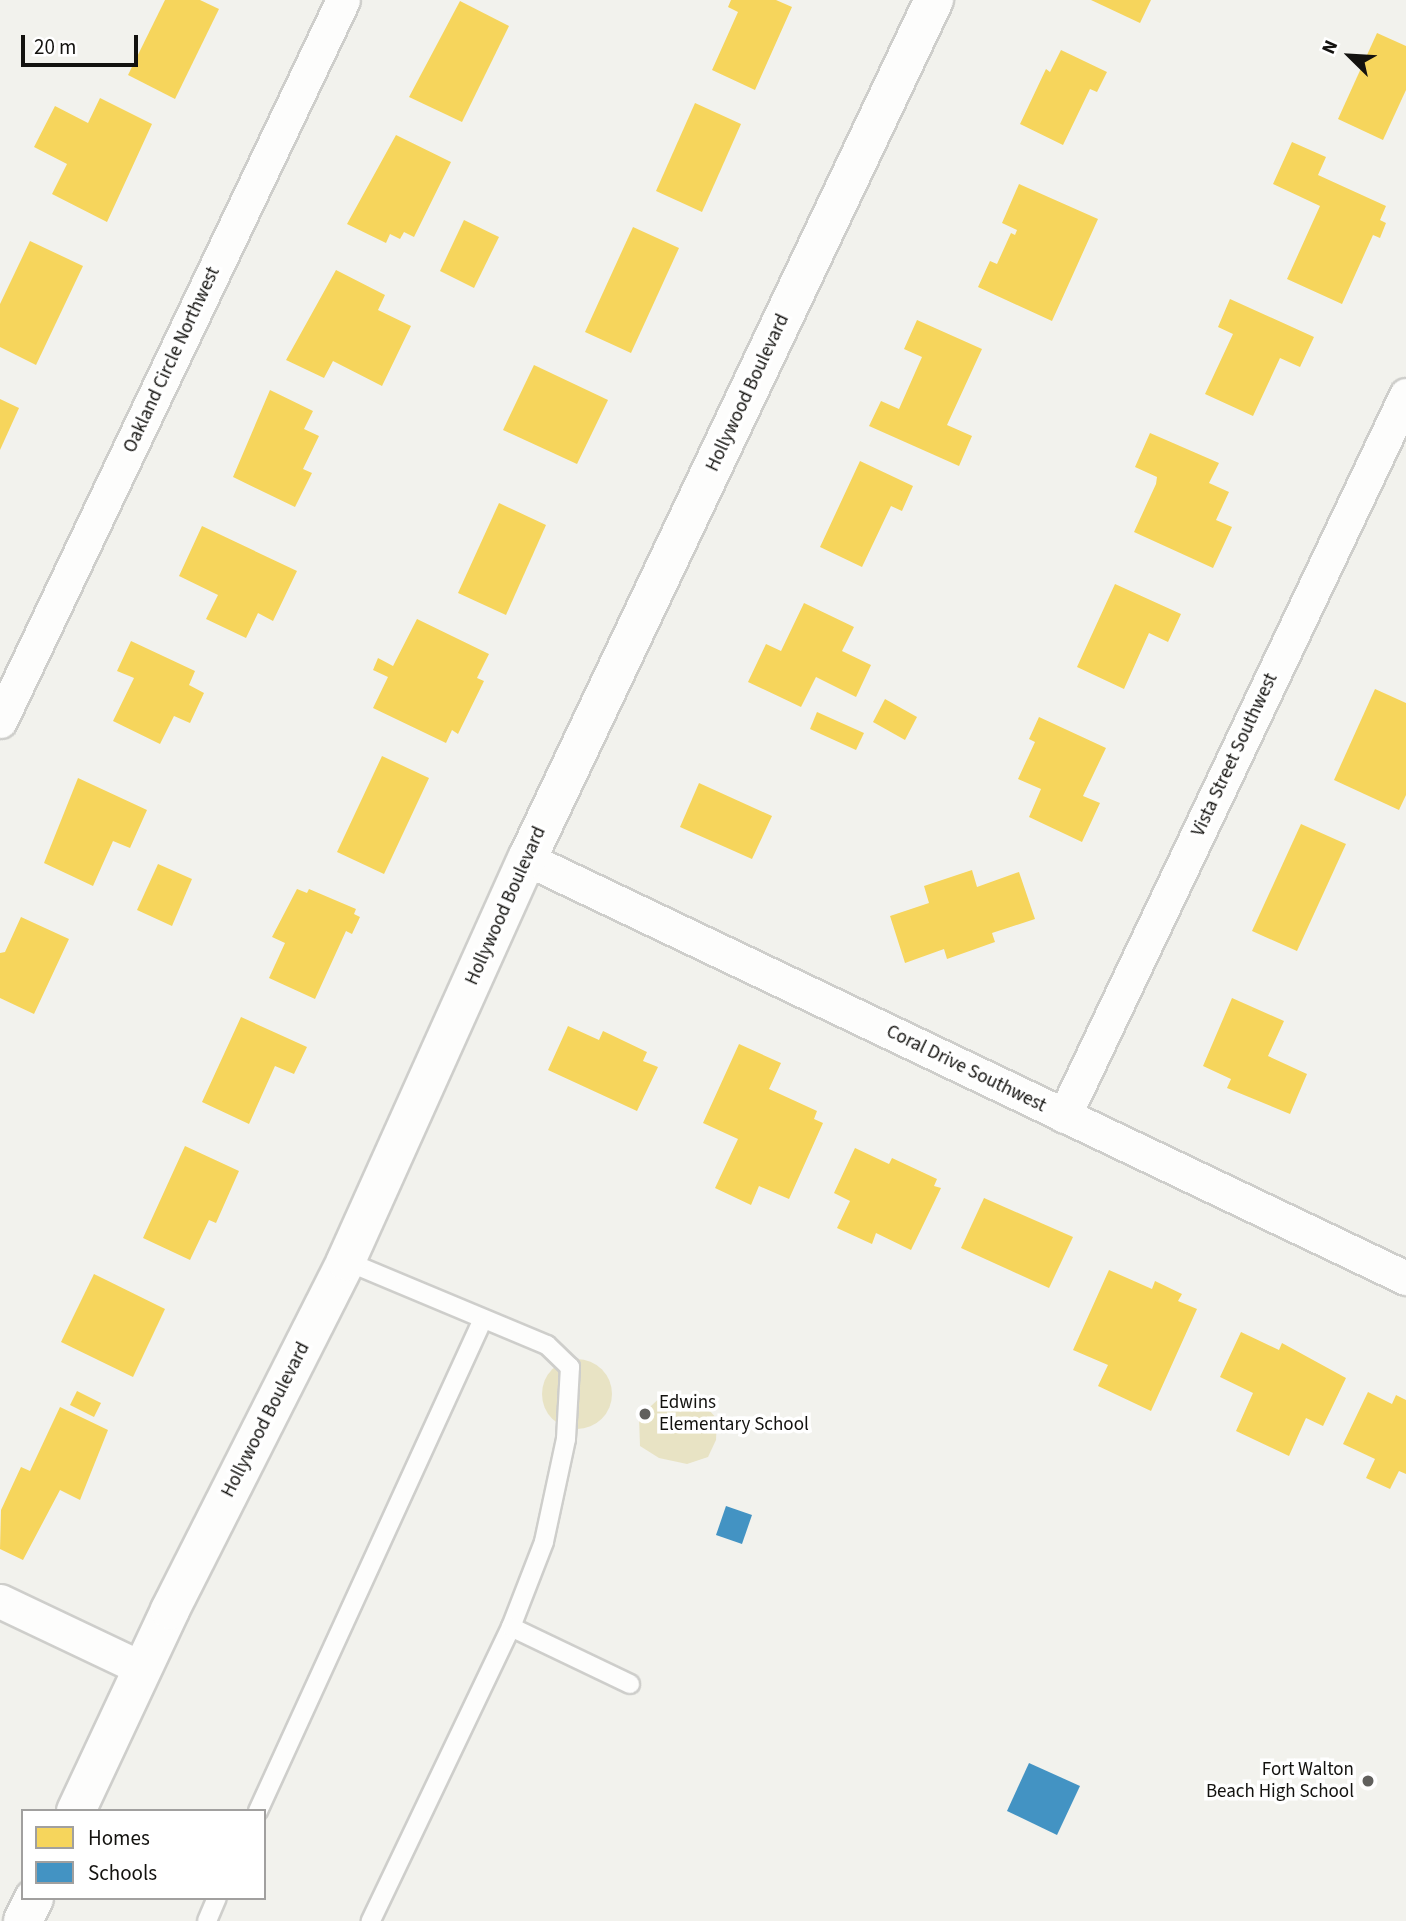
<!DOCTYPE html>
<style>
body{margin:0}
#map{position:relative;width:1406px;height:1921px;overflow:hidden;background:#f2f2ed;font-family:"Source Sans 3",sans-serif}
div>[style]{position:absolute}
.green>*{inset:0;background:#e8e3c4}
.round{border-radius:50%}
.homes>*{inset:0;background:#f6d55c}
.schools>*{inset:0;background:#4393c3}
.roads{filter:drop-shadow(2px 0 #cececb) drop-shadow(-2px 0 #cececb) drop-shadow(0 2px #cececb) drop-shadow(0 -2px #cececb)}
.service>*{height:18px;margin:-9px;padding:0 9px;transform-origin:9px;border-radius:9px;background:#fdfdfc}
.minor>*{height:33px;margin:-16.5px;padding:0 16.5px;transform-origin:16.5px;border-radius:16.5px;background:#fdfdfc}
.tertiary>*{height:38px;margin:-19px;padding:0 19px;transform-origin:19px;border-radius:19px;background:#fdfdfc}
.dots>*{width:19px;height:19px;translate:-50% -50%;box-sizing:border-box;border:4px solid #fff;border-radius:50%}
span{translate:-50% -50%;white-space:nowrap;text-align:center;line-height:1.15;-webkit-text-stroke:7px #fff;paint-order:stroke}
.street-label{font-size:19px;color:#13120f}
.poi-label{font-size:19px;color:#13120f}
.left{translate:0 -50%;text-align:left}
.right{translate:-100% -50%;text-align:right}
.legend{position:absolute;left:21px;top:1809px;width:245px;height:91px;box-sizing:border-box;background:#fff;border:2px solid #a1a09f;margin:0;padding:9px 12px;list-style:none;font-size:21px;color:#13120f}
.legend li{display:flex;align-items:center;gap:14px;height:35px}
.legend b{width:35px;border:2px solid #a1a09f}
.north{position:absolute;left:1315px;top:21px;width:70px;height:70px;-webkit-text-stroke:5px #fff;paint-order:stroke;rotate:294deg;font-size:19px;font-weight:700;line-height:28px;text-align:center;color:#13120f}
.north::after{content:'';display:block;margin:auto;width:24px;height:32px;background:#13120f;clip-path:polygon(50% 0,100% 100%,50% 72%,0 100%)}
.scale{position:absolute;left:21px;top:35px;width:117px;height:32px;box-sizing:border-box;border:4px solid #13120f;border-top:0;padding-left:9px;font-size:21px;line-height:24px;white-space:nowrap;color:#13120f;-webkit-text-stroke:5px #fff;paint-order:stroke}
</style>
<div id="map">
<div class="green">
<div class="round" style="left:542px;top:1359px;width:70px;height:70px"></div>
<div style="clip-path:polygon(664px 1394px,685px 1395px,702px 1402px,717px 1419px,716px 1440px,708px 1457px,687px 1464px,659px 1458px,640px 1446px,639px 1417px)"></div>
</div>
<div class="homes">
<div style="clip-path:polygon(165px 0,200px 0,219px 9px,175px 99px,128px 75px)"></div>
<div style="clip-path:polygon(731px 0,776px 0,792px 7px,755px 90px,712px 70px,738px 12px,728px 7px)"></div>
<div style="clip-path:polygon(1091px 0,1151px 0,1140px 23px)"></div>
<div style="clip-path:polygon(460px 1px,509px 26px,462px 122px,409px 97px)"></div>
<div style="clip-path:polygon(1377px 33px,1406px 46px,1406px 90px,1383px 140px,1338px 119px)"></div>
<div style="clip-path:polygon(1061px 50px,1107px 72px,1097px 92px,1090px 89px,1063px 145px,1020px 124px,1046px 69px,1050px 72px)"></div>
<div style="clip-path:polygon(100px 98px,152px 124px,107px 222px,52px 194px,67px 164px,34px 147px,55px 106px,88px 123px)"></div>
<div style="clip-path:polygon(695px 103px,741px 124px,702px 212px,656px 191px)"></div>
<div style="clip-path:polygon(396px 135px,451px 162px,414px 237px,404px 232px,400px 239px,390px 234px,386px 243px,347px 224px)"></div>
<div style="clip-path:polygon(1292px 142px,1326px 157px,1318px 175px,1386px 206px,1380px 220px,1386px 223px,1380px 238px,1373px 235px,1342px 304px,1287px 279px,1320px 206px,1273px 184px)"></div>
<div style="clip-path:polygon(1019px 184px,1098px 219px,1052px 321px,978px 287px,990px 261px,997px 264px,1011px 233px,1015px 235px,1017px 230px,1002px 223px)"></div>
<div style="clip-path:polygon(464px 220px,499px 237px,474px 288px,440px 271px)"></div>
<div style="clip-path:polygon(633px 227px,679px 248px,631px 353px,585px 332px)"></div>
<div style="clip-path:polygon(30px 241px,83px 266px,36px 365px,0 347px,0 304px)"></div>
<div style="clip-path:polygon(336px 270px,385px 295px,378px 310px,411px 326px,382px 386px,333px 361px,324px 378px,286px 360px)"></div>
<div style="clip-path:polygon(1230px 299px,1314px 337px,1300px 367px,1280px 358px,1253px 416px,1205px 394px,1233px 334px,1218px 327px)"></div>
<div style="clip-path:polygon(917px 320px,982px 349px,947px 425px,972px 436px,959px 466px,869px 426px,881px 401px,899px 409px,922px 357px,904px 349px)"></div>
<div style="clip-path:polygon(534px 365px,608px 400px,577px 464px,503px 430px)"></div>
<div style="clip-path:polygon(270px 390px,313px 411px,304px 429px,319px 436px,303px 469px,312px 473px,295px 507px,233px 477px)"></div>
<div style="clip-path:polygon(0 399px,19px 408px,0 450px)"></div>
<div style="clip-path:polygon(1150px 433px,1219px 463px,1209px 483px,1229px 492px,1216px 520px,1232px 527px,1213px 568px,1134px 532px,1156px 484px,1157px 477px,1135px 467px)"></div>
<div style="clip-path:polygon(860px 461px,913px 486px,902px 511px,891px 506px,862px 567px,820px 547px)"></div>
<div style="clip-path:polygon(499px 503px,546px 525px,506px 615px,458px 593px)"></div>
<div style="clip-path:polygon(202px 526px,297px 571px,273px 621px,258px 613px,246px 638px,206px 619px,218px 595px,179px 576px)"></div>
<div style="clip-path:polygon(1115px 584px,1181px 614px,1168px 642px,1149px 633px,1124px 689px,1077px 667px)"></div>
<div style="clip-path:polygon(804px 603px,854px 627px,842px 651px,871px 665px,856px 697px,816px 677px,801px 707px,748px 682px,766px 644px,781px 651px)"></div>
<div style="clip-path:polygon(417px 619px,489px 654px,477px 678px,484px 681px,458px 734px,452px 730px,446px 743px,373px 708px,388px 677px,373px 670px,378px 658px,393px 666px)"></div>
<div style="clip-path:polygon(131px 641px,195px 671px,189px 685px,204px 693px,190px 723px,174px 716px,160px 744px,113px 721px,134px 678px,117px 671px)"></div>
<div style="clip-path:polygon(1375px 689px,1406px 703px,1406px 795px,1399px 810px,1334px 780px)"></div>
<div style="clip-path:polygon(885px 699px,917px 717px,905px 740px,873px 722px)"></div>
<div style="clip-path:polygon(817px 712px,864px 733px,856px 750px,810px 729px)"></div>
<div style="clip-path:polygon(1039px 717px,1106px 748px,1083px 796px,1100px 803px,1082px 842px,1029px 817px,1041px 789px,1018px 779px,1035px 742px,1029px 739px)"></div>
<div style="clip-path:polygon(382px 756px,429px 778px,384px 874px,337px 852px)"></div>
<div style="clip-path:polygon(78px 778px,147px 810px,130px 848px,113px 841px,93px 886px,44px 863px)"></div>
<div style="clip-path:polygon(699px 783px,772px 816px,752px 859px,680px 827px)"></div>
<div style="clip-path:polygon(1301px 824px,1346px 844px,1297px 951px,1252px 931px)"></div>
<div style="clip-path:polygon(158px 864px,192px 879px,172px 926px,137px 910px)"></div>
<div style="clip-path:polygon(972px 870px,977px 887px,1019px 872px,1035px 919px,992px 933px,995px 942px,947px 959px,944px 949px,905px 963px,890px 916px,929px 903px,924px 886px)"></div>
<div style="clip-path:polygon(297px 889px,307px 893px,309px 889px,356px 909px,354px 914px,360px 917px,352px 934px,346px 931px,315px 999px,269px 978px,285px 943px,272px 937px)"></div>
<div style="clip-path:polygon(21px 917px,69px 939px,34px 1014px,0 998px,0 953px,5px 952px)"></div>
<div style="clip-path:polygon(1232px 998px,1284px 1021px,1268px 1056px,1307px 1074px,1290px 1114px,1227px 1088px,1231px 1079px,1203px 1066px)"></div>
<div style="clip-path:polygon(241px 1017px,307px 1047px,294px 1074px,275px 1066px,249px 1124px,202px 1102px)"></div>
<div style="clip-path:polygon(568px 1026px,599px 1040px,603px 1031px,647px 1052px,643px 1061px,658px 1067px,637px 1111px,548px 1070px)"></div>
<div style="clip-path:polygon(739px 1044px,781px 1063px,769px 1089px,817px 1111px,814px 1119px,823px 1123px,789px 1199px,759px 1186px,751px 1205px,715px 1188px,738px 1139px,703px 1123px)"></div>
<div style="clip-path:polygon(185px 1146px,239px 1171px,216px 1223px,209px 1220px,190px 1260px,143px 1238px)"></div>
<div style="clip-path:polygon(855px 1148px,889px 1164px,892px 1158px,937px 1179px,934px 1186px,941px 1188px,911px 1250px,876px 1233px,872px 1244px,837px 1228px,850px 1201px,834px 1193px)"></div>
<div style="clip-path:polygon(984px 1198px,1073px 1237px,1049px 1288px,961px 1248px)"></div>
<div style="clip-path:polygon(1109px 1270px,1152px 1289px,1155px 1281px,1182px 1294px,1178px 1301px,1197px 1309px,1151px 1411px,1098px 1386px,1108px 1365px,1073px 1350px)"></div>
<div style="clip-path:polygon(94px 1274px,165px 1309px,133px 1377px,61px 1342px)"></div>
<div style="clip-path:polygon(1241px 1332px,1279px 1350px,1282px 1343px,1346px 1378px,1323px 1426px,1306px 1418px,1289px 1456px,1236px 1431px,1253px 1393px,1220px 1377px)"></div>
<div style="clip-path:polygon(77px 1391px,101px 1403px,94px 1417px,70px 1405px)"></div>
<div style="clip-path:polygon(1368px 1392px,1392px 1404px,1396px 1395px,1406px 1400px,1406px 1474px,1399px 1471px,1390px 1489px,1366px 1478px,1375px 1459px,1343px 1444px)"></div>
<div style="clip-path:polygon(60px 1407px,108px 1430px,80px 1500px,60px 1490px,23px 1560px,0 1549px,1px 1510px,21px 1467px,30px 1471px)"></div>
</div>
<div class="schools">
<div style="clip-path:polygon(726px 1506px,752px 1515px,742px 1544px,716px 1535px)"></div>
<div style="clip-path:polygon(1029px 1763px,1080px 1786px,1057px 1835px,1007px 1811px)"></div>
</div>
<div class="roads">
<div class="service">
<div style="left:346px;top:1261px;width:218px;rotate:22.7deg"></div>
<div style="left:547px;top:1345px;width:32px;rotate:44deg"></div>
<div style="left:570px;top:1367px;width:72px;rotate:93.2deg"></div>
<div style="left:566px;top:1439px;width:105px;rotate:102.1deg"></div>
<div style="left:544px;top:1542px;width:91px;rotate:111.2deg"></div>
<div style="left:511px;top:1627px;width:326px;rotate:115.5deg"></div>
<div style="left:511px;top:1627px;width:132px;rotate:25.6deg"></div>
<div style="left:258px;top:1811px;width:541px;rotate:-65.42deg"></div>
<div style="left:207px;top:1921px;width:25px;rotate:-67deg"></div>
</div>
<div class="minor">
<div style="left:0;top:721px;width:798px;rotate:-64.56deg"></div>
<div style="left:527px;top:859px;width:974px;rotate:25.49deg"></div>
<div style="left:1064px;top:1116px;width:798px;rotate:-64.62deg"></div>
<div style="left:0;top:1601px;width:158px;rotate:25.4deg"></div>
</div>
<div class="tertiary">
<div style="left:76px;top:1811px;width:222px;rotate:-64.9deg"></div>
<div style="left:170px;top:1610px;width:391px;rotate:-63.2deg"></div>
<div style="left:346px;top:1261px;width:441px;rotate:-65.8deg"></div>
<div style="left:527px;top:859px;width:951px;rotate:-64.65deg"></div>
<div style="left:23px;top:1921px;width:25px;rotate:-64deg"></div>
</div>
</div>
<div class="dots">
<div style="left:645px;top:1414px;background:#61605d"></div>
<div style="left:1368px;top:1781px;background:#61605d"></div>
</div>
<div class="street-label">
<span style="left:172px;top:360px;rotate:-65deg">Oakland Circle Northwest</span>
<span style="left:748px;top:393px;rotate:-65deg">Hollywood Boulevard</span>
<span style="left:1235px;top:755px;rotate:-65deg">Vista Street Southwest</span>
<span style="left:506px;top:906px;rotate:-66deg">Hollywood Boulevard</span>
<span style="left:966px;top:1069px;rotate:26deg">Coral Drive Southwest</span>
<span style="left:266px;top:1420px;rotate:-63deg">Hollywood Boulevard</span>
</div>
<div class="poi-label">
<span class="left" style="left:659px;top:1414px">Edwins<br>Elementary School</span>
<span class="right" style="left:1354px;top:1781px">Fort Walton<br>Beach High School</span>
</div>
<ul class="legend">
<li><b style="height:19px;background:#f6d55c"></b>Homes</li>
<li><b style="height:19px;background:#4393c3"></b>Schools</li>
</ul>
<div class="north">N</div>
<div class="scale">20 m</div>
</div>
